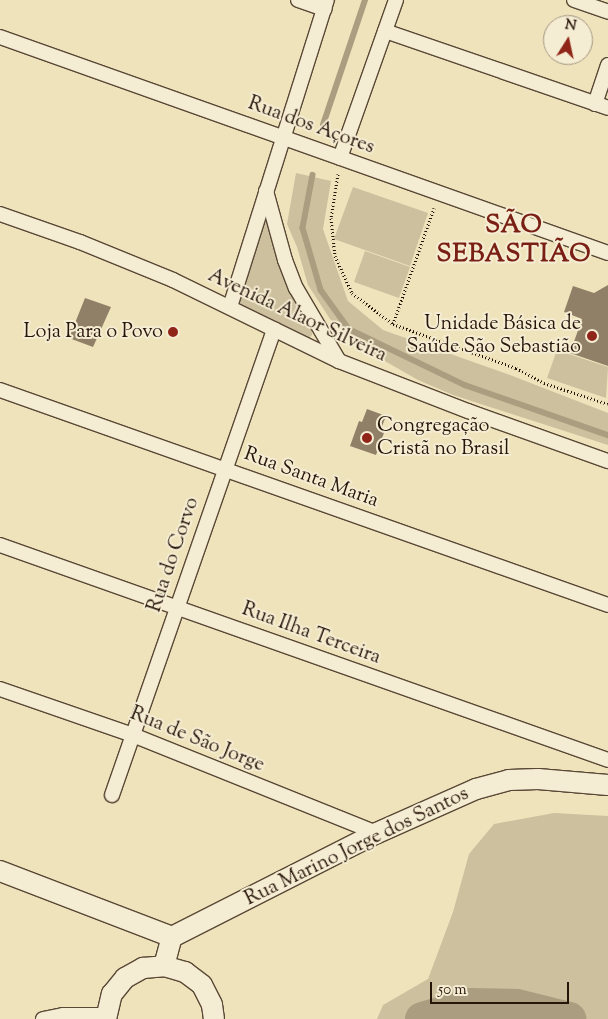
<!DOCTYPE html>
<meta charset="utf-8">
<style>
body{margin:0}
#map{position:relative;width:608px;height:1019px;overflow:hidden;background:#efe3bc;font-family:"Sorts Mill Goudy",serif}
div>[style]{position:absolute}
.green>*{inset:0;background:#cdc09e}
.stream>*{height:5.5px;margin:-2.75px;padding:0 2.75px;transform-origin:2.75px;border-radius:2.75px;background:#ab9d7f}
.river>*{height:34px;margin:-17px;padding:0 17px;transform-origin:17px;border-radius:17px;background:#ab9d7f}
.building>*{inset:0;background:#8f8067}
.path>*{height:3px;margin-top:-1.5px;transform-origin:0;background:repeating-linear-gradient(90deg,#27150a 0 1px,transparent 0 3.5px)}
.roads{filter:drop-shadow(1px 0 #594836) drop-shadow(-1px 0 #594836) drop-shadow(0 1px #594836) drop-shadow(0 -1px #594836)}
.street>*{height:14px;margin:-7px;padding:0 7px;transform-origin:7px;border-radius:7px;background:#f5edd3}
.secondary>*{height:20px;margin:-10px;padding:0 10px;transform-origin:10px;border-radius:10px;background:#f5edd3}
.dots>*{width:14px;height:14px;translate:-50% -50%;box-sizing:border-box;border:2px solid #f5edd3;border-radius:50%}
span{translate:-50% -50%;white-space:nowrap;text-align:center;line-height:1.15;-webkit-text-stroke:4px #f5edd3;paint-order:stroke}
.street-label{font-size:20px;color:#27150a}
.poi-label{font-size:20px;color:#27150a}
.right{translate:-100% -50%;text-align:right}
.left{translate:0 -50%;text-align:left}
.district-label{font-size:25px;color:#7a1f14;font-weight:700;letter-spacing:1px}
.north{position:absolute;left:543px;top:15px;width:50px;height:50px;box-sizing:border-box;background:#f5edd3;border:1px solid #a39783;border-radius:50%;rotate:10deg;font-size:14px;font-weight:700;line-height:20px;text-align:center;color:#27150a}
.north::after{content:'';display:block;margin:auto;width:18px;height:22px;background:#8f2418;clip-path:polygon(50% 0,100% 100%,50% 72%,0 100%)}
.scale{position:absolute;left:430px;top:982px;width:139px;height:22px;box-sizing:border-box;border:2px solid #27150a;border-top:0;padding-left:6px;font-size:15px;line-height:18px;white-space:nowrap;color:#27150a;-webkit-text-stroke:4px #f5edd3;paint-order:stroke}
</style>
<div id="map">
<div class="green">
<div style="clip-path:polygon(296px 173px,331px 181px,323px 229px,348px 301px,383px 330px,510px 375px,608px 413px,608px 445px,453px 395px,418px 380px,369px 352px,330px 319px,308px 285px,297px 247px,287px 224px)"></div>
<div style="clip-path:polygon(353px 187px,428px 213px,410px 266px,334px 239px)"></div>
<div style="clip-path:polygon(266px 222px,270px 223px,279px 262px,293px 299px,312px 328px,312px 335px,308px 340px,236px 306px,262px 225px)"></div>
<div style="clip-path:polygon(365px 251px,410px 267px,399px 298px,354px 282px)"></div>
<div style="clip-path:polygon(557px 350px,608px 367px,606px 398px,547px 378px)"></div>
<div style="clip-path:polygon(554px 813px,608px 816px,608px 1019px,377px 1019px,383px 1005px,428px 979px,453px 912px,469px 854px,494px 824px)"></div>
</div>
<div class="stream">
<div style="left:323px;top:125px;width:132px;rotate:-71.4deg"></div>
<div style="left:313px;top:175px;width:54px;rotate:100.7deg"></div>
<div style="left:303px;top:228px;width:65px;rotate:73.8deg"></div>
<div style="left:321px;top:290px;width:48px;rotate:54.3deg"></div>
<div style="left:349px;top:329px;width:129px;rotate:25.8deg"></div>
<div style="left:465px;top:385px;width:151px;rotate:19.3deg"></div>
</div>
<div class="river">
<div style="left:422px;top:1019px;width:50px;rotate:-16.3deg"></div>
<div style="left:470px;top:1005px;width:47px;rotate:1.2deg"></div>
<div style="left:517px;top:1006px;width:54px;rotate:14deg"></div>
</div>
<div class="building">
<div style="clip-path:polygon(608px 285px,608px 366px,570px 353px,582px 319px,564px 312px,573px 286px,594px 293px)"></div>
<div style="clip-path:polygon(85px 298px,111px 307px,93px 347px,69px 338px)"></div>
<div style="clip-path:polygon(367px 409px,386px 416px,381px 429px,385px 430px,376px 455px,350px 446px,359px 421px,362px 422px)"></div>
</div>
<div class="path">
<div style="left:338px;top:174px;width:45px;rotate:99deg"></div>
<div style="left:331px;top:218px;width:38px;rotate:84deg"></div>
<div style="left:335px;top:256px;width:41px;rotate:65.3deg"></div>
<div style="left:352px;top:293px;width:51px;rotate:37.1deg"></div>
<div style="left:393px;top:324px;width:131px;rotate:19.7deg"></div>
<div style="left:516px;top:368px;width:32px;rotate:28deg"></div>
<div style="left:544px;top:383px;width:67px;rotate:18.2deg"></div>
<div style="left:393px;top:324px;width:123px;rotate:-70.5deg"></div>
</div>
<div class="roads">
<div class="street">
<div style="left:298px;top:0;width:28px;rotate:19deg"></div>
<div style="left:574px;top:0;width:36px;rotate:19deg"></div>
<div style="left:385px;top:31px;width:236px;rotate:19deg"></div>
<div style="left:0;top:37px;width:645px;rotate:19.56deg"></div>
<div style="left:595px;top:104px;width:41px;rotate:-71.6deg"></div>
<div style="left:340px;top:158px;width:168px;rotate:-70.5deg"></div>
<div style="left:266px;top:191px;width:72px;rotate:74.6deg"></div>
<div style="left:285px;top:260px;width:30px;rotate:69deg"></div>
<div style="left:296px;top:288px;width:85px;rotate:59.5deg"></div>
<div style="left:0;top:214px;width:85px;rotate:19.3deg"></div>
<div style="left:80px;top:242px;width:100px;rotate:22.2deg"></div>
<div style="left:173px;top:280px;width:185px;rotate:26deg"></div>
<div style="left:339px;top:361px;width:138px;rotate:21.2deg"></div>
<div style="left:468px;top:411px;width:149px;rotate:19.7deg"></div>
<div style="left:230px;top:307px;width:322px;rotate:-72.5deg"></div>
<div style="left:0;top:390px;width:645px;rotate:19.47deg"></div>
<div style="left:0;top:545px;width:645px;rotate:19.47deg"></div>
<div style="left:0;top:689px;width:141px;rotate:19.1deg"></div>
<div style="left:133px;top:735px;width:263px;rotate:21.9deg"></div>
<div style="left:112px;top:795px;width:493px;rotate:-70.8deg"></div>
<div style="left:43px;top:1019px;width:20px;rotate:-11deg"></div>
<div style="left:63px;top:1015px;width:43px"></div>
</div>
<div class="secondary">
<div style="left:0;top:871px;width:184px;rotate:21deg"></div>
<div style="left:164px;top:966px;width:30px;rotate:-75deg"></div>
<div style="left:172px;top:937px;width:230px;rotate:-26.9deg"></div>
<div style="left:377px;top:833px;width:108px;rotate:-24deg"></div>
<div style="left:476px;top:789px;width:34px;rotate:-15deg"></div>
<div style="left:509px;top:780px;width:29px;rotate:-2deg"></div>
<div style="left:538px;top:779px;width:70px;rotate:4.9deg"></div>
<div style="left:106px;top:1019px;width:26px;rotate:-77deg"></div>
<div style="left:112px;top:994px;width:21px;rotate:-51deg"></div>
<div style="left:125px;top:978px;width:21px;rotate:-29deg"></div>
<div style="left:143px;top:968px;width:21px;rotate:-5deg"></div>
<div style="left:164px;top:966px;width:22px;rotate:16deg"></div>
<div style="left:185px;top:972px;width:21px;rotate:37deg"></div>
<div style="left:202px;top:985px;width:22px;rotate:63deg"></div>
<div style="left:212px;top:1005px;width:14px;rotate:82deg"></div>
</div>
</div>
<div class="dots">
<div style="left:173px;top:332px;background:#8f2418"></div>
<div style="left:592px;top:336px;background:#8f2418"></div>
<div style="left:367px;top:438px;background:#8f2418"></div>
</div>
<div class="street-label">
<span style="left:311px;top:126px;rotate:20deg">Rua dos Açores</span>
<span style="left:297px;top:316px;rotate:25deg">Avenida Alaor Silveira</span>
<span style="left:311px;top:478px;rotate:20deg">Rua Santa Maria</span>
<span style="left:174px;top:555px;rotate:-71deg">Rua do Corvo</span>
<span style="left:311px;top:634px;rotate:20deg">Rua Ilha Terceira</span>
<span style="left:197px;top:740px;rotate:22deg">Rua de São Jorge</span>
<span style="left:357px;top:847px;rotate:-26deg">Rua Marino Jorge dos Santos</span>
</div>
<div class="poi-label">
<span class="right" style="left:581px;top:336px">Unidade Básica de<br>Saúde São Sebastião</span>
<span class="right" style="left:163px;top:332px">Loja Para o Povo</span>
<span class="left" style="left:377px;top:438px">Congregação<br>Cristã no Brasil</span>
</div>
<div class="district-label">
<span style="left:514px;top:241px">SÃO<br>SEBASTIÃO</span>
</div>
<div class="north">N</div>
<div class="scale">50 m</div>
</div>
